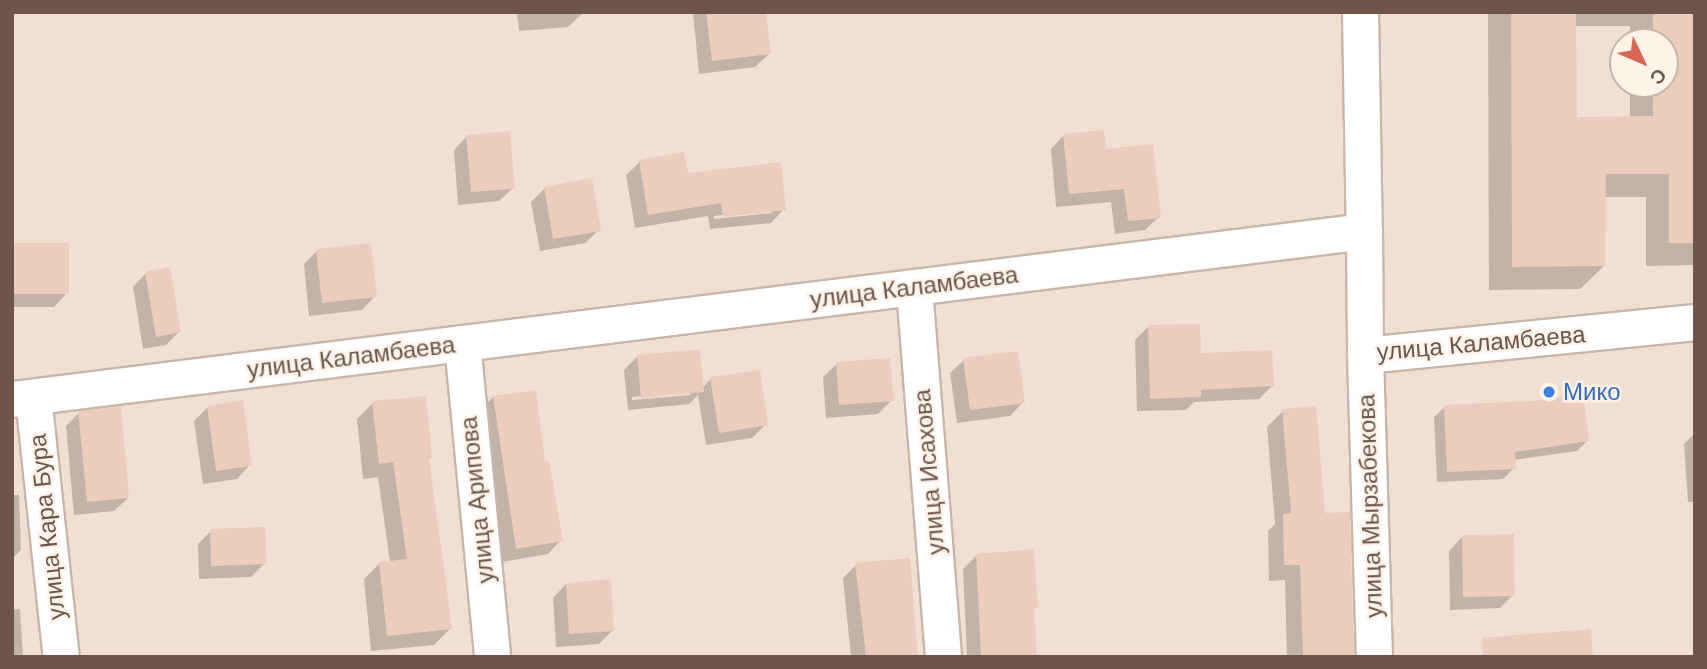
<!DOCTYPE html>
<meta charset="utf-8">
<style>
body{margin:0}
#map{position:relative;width:1707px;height:669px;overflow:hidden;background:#f9efe3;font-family:Helvetica,sans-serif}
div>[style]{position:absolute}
.residential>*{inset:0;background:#f0e0d2}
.shadow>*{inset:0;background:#0003}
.building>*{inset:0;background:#ecccbd}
.roads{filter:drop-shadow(2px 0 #c9b6ab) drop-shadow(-2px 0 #c9b6ab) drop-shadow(0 2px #c9b6ab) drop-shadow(0 -2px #c9b6ab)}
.street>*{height:35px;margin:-17.5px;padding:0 17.5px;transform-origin:17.5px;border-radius:17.5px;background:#fff}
.dots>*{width:19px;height:19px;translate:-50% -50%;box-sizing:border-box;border:4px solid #fdf3e8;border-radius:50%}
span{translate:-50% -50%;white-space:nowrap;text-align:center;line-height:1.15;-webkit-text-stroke:5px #fdf3e8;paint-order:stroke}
.street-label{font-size:24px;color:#6e554c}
.shop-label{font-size:24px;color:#366cbe}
.left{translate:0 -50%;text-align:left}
.frame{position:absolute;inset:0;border:14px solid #6e554c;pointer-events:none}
.north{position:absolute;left:1609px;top:28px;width:70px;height:70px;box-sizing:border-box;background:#fdf3e8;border:2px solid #c4b4aa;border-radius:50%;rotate:134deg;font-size:19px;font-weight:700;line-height:28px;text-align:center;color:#6e554c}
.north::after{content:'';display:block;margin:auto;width:24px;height:32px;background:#d76654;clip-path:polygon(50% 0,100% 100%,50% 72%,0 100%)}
</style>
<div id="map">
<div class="residential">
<div style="clip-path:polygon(evenodd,12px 12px,1695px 12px,1695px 657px,12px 657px,12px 12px,1623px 42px,1665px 42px,1665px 84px,1623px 84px,1623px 42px)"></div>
</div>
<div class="shadow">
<div style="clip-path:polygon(517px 12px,582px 12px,582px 14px,568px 27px,519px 31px)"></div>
<div style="clip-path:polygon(764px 12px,769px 54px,755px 67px,699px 74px,693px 12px)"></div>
<div style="clip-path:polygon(evenodd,1488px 12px,1695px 12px,1695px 265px,1646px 266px,1646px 197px,1604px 197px,1604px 266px,1580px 289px,1489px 290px,1488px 12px,1574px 26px,1630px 26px,1630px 42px,1665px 42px,1665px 84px,1630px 84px,1630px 118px,1575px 119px,1574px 26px)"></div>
<div style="clip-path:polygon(1064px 135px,1104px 151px,1159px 217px,1145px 230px,1115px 234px,1111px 202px,1056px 207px,1051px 149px)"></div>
<div style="clip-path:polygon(467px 136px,513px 188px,499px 201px,458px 205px,454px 150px)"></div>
<div style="clip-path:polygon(evenodd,640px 162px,686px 175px,784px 209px,771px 223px,710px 229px,708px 216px,635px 228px,626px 175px,640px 162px,772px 210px,772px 213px,714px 219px,714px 216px,772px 210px)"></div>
<div style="clip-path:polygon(545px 188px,599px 230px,585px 243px,540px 251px,531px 202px)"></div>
<div style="clip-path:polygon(14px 245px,67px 293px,54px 307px,12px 307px)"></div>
<div style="clip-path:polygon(317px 251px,375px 296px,362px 310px,309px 316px,304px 264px)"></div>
<div style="clip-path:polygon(146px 273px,179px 332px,166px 345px,143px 349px,133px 287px)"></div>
<div style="clip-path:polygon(1149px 326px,1199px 355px,1272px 386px,1259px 399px,1194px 402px,1186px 410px,1137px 411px,1135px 340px)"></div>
<div style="clip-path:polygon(evenodd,638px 356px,702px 388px,711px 379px,766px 424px,752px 438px,706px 445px,698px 395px,689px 404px,628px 410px,624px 370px,638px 356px,690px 391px,690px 395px,632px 400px,632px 397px,690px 391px)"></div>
<div style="clip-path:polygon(964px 360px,1023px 402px,1010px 416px,957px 423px,950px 373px)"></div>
<div style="clip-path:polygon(837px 364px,892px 400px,878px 414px,826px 418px,823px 377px)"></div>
<div style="clip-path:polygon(493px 397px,544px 464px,561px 540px,548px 554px,503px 562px,480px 411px)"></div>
<div style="clip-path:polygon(373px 403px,430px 458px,428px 460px,450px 629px,434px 645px,371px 651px,364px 579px,380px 563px,390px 562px,378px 477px,363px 479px,357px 419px)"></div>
<div style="clip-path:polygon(208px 407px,250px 465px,237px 479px,203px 484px,194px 421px)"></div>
<div style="clip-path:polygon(1445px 407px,1588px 440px,1577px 451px,1513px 460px,1514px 468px,1503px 479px,1437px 482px,1434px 417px)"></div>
<div style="clip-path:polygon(1283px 411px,1323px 515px,1353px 657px,1287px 657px,1285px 580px,1269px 581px,1268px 531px,1275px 524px,1267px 427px)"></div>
<div style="clip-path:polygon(79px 413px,128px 498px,114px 511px,74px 515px,66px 426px)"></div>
<div style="clip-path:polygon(1695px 433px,1695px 502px,1688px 502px,1684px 444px)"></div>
<div style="clip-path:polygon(12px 495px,19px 495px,21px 550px,12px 559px)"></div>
<div style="clip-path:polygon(211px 531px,265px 563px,251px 577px,199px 579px,198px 544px)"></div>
<div style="clip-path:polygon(1462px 537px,1513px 595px,1500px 608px,1450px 610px,1449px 551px)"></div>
<div style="clip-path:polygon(977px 555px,1036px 607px,1033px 611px,1035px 657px,967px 657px,963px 569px)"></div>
<div style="clip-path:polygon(856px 565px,917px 657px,851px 657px,843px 578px)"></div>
<div style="clip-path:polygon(566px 584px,613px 630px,599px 644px,556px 647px,553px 598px)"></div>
<div style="clip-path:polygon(20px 609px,23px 657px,12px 657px,12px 610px)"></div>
<div style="clip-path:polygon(582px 655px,582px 657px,536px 657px,537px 656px)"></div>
</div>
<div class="building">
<div style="clip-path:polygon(706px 12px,766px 12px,771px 54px,712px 61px)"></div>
<div style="clip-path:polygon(1511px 12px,1576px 12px,1577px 117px,1653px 116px,1653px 84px,1665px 84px,1665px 42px,1653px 42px,1653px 12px,1695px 12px,1695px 243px,1669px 243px,1669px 174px,1606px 174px,1605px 266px,1512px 267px)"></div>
<div style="clip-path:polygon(1104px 130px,1106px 149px,1153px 144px,1161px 218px,1128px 221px,1124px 189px,1069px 194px,1063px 134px)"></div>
<div style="clip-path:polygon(510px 131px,515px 189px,471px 192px,466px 135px)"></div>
<div style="clip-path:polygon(684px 152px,688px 173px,781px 162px,786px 210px,723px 217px,721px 203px,648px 215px,639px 160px)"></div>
<div style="clip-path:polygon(592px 178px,601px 231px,553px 239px,544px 187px)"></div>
<div style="clip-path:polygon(13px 243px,69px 243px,69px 294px,13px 294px)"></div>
<div style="clip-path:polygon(371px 243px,377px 297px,322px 303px,316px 249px)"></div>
<div style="clip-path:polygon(170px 267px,181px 332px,156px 337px,145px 272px)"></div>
<div style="clip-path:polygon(1200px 324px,1201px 353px,1272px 350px,1274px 386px,1201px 390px,1201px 397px,1150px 399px,1148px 325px)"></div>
<div style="clip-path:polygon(700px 349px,704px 392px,641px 398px,637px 355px)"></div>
<div style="clip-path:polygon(1018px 351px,1025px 403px,970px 410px,963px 358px)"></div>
<div style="clip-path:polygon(890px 358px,894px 401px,839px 405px,836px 362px)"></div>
<div style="clip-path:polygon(760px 370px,768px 425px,719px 433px,710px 377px)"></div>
<div style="clip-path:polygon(536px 390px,545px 462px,549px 461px,563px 541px,516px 549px,493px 396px)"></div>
<div style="clip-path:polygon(1583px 394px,1589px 441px,1515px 452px,1516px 469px,1447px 472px,1444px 405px,1534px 401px)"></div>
<div style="clip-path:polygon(426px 396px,432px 458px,429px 458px,452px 629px,387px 636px,379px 562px,407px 559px,393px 462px,379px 464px,372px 401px)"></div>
<div style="clip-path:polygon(243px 400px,252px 466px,216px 471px,207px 406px)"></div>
<div style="clip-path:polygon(121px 406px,129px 498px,87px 502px,78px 411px)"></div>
<div style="clip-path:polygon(1316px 406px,1325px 513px,1350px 512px,1354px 657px,1303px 657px,1300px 565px,1284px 565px,1283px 514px,1291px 513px,1282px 409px)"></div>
<div style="clip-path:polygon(265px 527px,267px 564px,211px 566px,210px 529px)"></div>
<div style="clip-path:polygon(1514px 534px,1515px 596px,1463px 597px,1462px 535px)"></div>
<div style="clip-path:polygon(1034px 549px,1038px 608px,1034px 608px,1037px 657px,981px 657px,976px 554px)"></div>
<div style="clip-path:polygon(910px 558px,918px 657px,866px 657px,855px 563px)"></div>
<div style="clip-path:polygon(611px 579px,614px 631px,569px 634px,566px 583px)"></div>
<div style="clip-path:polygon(1591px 629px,1593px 657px,1483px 657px,1482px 638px)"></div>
</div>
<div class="roads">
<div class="street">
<div style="left:1360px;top:12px;width:219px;rotate:89deg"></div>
<div style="left:914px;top:288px;width:370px;rotate:85.5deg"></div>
<div style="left:462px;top:343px;width:315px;rotate:84.5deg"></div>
<div style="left:1365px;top:355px;width:302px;rotate:88.3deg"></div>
<div style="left:33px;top:397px;width:262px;rotate:83.9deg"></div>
<div style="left:12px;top:399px;width:1362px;rotate:-7.08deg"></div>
<div style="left:1364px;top:231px;width:124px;rotate:89.5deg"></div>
<div style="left:1365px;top:355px;width:332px;rotate:-5.7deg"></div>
</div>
</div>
<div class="dots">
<div style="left:1549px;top:392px;background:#3f7fe0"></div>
</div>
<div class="street-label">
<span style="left:914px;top:287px;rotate:-7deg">улица Каламбаева</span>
<span style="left:1481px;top:343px;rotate:-5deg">улица Каламбаева</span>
<span style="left:351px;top:357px;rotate:-7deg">улица Каламбаева</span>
<span style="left:929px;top:472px;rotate:-95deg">улица Исахова</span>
<span style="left:477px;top:500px;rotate:-96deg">улица Арипова</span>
<span style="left:1370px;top:506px;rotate:-92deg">улица Мырзабекова</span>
<span style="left:47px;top:527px;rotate:-96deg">улица Кара Бура</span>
</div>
<div class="shop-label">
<span class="left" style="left:1563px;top:392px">Мико</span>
</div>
<div class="frame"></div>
<div class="north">С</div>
</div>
